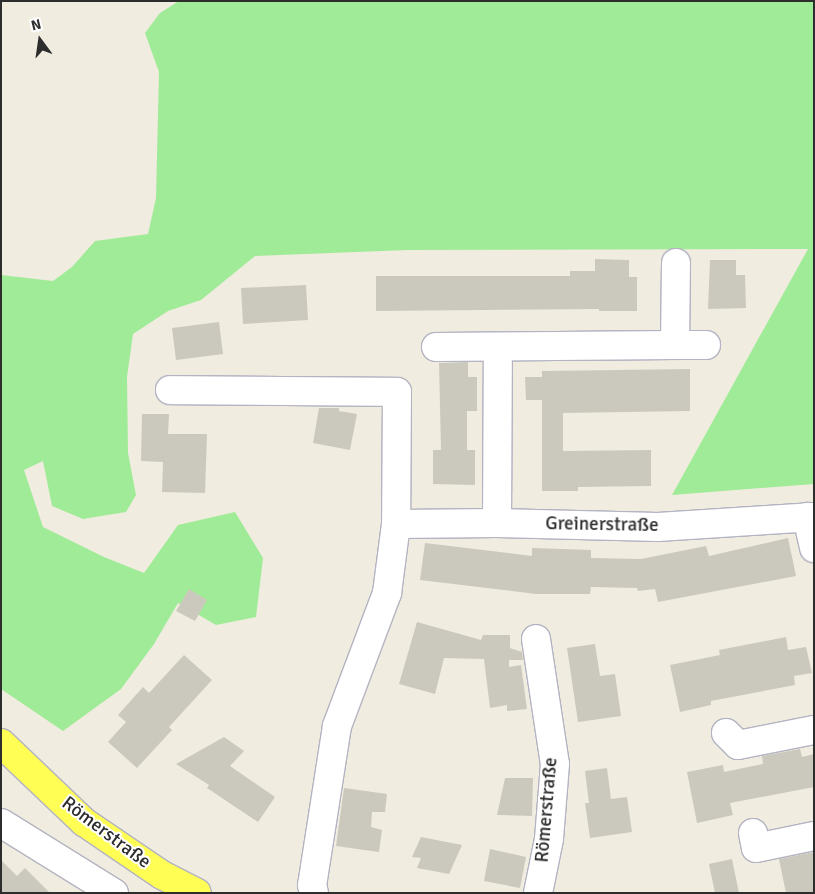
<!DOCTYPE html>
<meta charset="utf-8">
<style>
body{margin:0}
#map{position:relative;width:815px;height:894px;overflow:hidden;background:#f0ecdf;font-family:Signika,sans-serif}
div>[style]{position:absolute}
.green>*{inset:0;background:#a0eb97}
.building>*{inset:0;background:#cbc9bd}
.roads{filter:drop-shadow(1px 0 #b3b3c2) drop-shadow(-1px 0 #b3b3c2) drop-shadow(0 1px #b3b3c2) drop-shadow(0 -1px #b3b3c2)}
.minor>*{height:28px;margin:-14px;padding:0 14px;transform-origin:14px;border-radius:14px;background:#fff}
.major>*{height:28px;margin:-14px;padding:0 14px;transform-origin:14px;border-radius:14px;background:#fffe55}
span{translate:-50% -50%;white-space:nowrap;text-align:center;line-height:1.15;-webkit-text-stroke:4px #fff;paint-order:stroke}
.street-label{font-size:19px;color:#2d2d2d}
.frame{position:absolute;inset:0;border:2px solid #2d2d2d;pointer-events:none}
.north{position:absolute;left:15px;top:15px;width:50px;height:50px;-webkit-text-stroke:4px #fff;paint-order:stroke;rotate:346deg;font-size:14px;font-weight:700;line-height:20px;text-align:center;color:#2d2d2d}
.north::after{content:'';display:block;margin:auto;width:18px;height:22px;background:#2d2d2d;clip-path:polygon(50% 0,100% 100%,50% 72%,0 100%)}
</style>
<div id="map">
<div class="green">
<div style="clip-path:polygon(179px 1px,814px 1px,814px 484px,672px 495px,808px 249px,407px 250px,255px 256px,201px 300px,168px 311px,133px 334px,127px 377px,128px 453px,136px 495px,126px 512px,83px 519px,52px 506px,43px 461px,24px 470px,43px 527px,104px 557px,144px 573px,178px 525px,235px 512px,263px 558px,256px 617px,216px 625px,178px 603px,154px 644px,121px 689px,63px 731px,1px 689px,1px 275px,53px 281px,72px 267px,95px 241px,148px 234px,156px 198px,159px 72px,145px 33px,160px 13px)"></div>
</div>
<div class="building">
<div style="clip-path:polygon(595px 259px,629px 260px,629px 277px,637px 277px,637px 311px,599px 311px,599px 309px,376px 311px,376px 276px,570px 276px,570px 271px,595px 271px)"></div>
<div style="clip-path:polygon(710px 260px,736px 260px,736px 275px,745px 275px,746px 308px,708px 309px)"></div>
<div style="clip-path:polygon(306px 285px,308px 320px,243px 324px,241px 288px)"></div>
<div style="clip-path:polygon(219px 322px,223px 354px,176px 360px,172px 328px)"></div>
<div style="clip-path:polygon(468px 362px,468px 377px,477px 377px,477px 411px,467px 411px,467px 450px,475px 450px,475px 485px,433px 484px,433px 450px,441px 450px,439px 363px)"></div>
<div style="clip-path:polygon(690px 369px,690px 411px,563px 413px,563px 451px,651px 450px,651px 486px,578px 487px,578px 491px,542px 491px,542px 400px,526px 400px,525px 377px,542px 377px,542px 371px)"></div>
<div style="clip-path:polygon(319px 408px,339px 408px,339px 411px,357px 414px,350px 450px,313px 443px)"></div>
<div style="clip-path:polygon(142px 414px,169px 414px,168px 434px,207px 434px,205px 493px,162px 492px,163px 462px,141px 461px)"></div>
<div style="clip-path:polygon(788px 538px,796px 576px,658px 602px,655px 589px,638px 591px,637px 588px,591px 587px,590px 594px,536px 594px,420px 580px,425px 543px,532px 556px,532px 548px,591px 550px,591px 558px,641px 559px,706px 546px,709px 556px)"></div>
<div style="clip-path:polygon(189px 589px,207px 600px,195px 621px,176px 611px)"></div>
<div style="clip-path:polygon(417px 622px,481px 640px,483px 635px,510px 635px,510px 648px,522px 652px,523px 660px,509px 660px,509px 667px,521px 665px,527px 709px,507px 711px,507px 705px,490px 708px,484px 659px,444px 658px,435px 694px,399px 684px)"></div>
<div style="clip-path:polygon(786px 637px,788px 650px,806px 647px,812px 673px,794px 676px,795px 685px,711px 701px,711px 705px,680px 712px,670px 665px,720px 655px,719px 650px)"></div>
<div style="clip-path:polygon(595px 644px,600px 676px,615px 674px,621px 716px,578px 722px,567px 648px)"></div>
<div style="clip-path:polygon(184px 655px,212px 680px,169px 727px,172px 730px,137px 768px,108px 742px,126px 722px,118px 715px,143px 687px,149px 693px)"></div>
<div style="clip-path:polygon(224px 737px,244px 751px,230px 766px,275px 797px,258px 822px,207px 788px,209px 785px,176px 764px)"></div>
<div style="clip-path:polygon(800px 749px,802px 757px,814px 754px,814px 787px,730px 803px,733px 815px,697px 823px,687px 772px,723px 765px,724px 772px,763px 764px,762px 756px)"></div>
<div style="clip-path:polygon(607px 768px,611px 799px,627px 797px,632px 832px,590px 838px,585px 803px,589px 803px,585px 771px)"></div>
<div style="clip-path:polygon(505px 778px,533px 778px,532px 816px,497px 815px)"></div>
<div style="clip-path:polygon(344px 788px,387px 794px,385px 812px,372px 812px,371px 827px,382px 830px,379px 852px,336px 846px)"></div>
<div style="clip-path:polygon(421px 837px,462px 845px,449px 874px,417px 868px,421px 858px,412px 857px)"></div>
<div style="clip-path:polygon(490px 849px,526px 857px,520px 888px,484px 881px)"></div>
<div style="clip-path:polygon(814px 852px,814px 893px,786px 893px,779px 859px)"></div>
<div style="clip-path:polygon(732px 859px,739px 893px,715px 893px,709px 864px)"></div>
<div style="clip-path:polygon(1px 860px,17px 876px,25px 868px,50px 893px,1px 893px)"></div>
</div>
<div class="roads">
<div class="minor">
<div style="left:675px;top:345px;width:31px"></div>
<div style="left:436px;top:347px;width:239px;rotate:-0.5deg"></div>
<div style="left:675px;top:345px;width:82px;rotate:-89.3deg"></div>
<div style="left:170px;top:390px;width:227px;rotate:0.5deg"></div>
<div style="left:397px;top:392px;width:132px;rotate:90.4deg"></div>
<div style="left:396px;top:524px;width:70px;rotate:97.4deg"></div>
<div style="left:387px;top:593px;width:142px;rotate:110.6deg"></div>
<div style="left:337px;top:726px;width:161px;rotate:98.9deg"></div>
<div style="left:312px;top:885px;width:8px;rotate:76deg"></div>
<div style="left:807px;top:517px;width:32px;rotate:77deg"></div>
<div style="left:497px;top:523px;width:176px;rotate:-89.7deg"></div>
<div style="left:396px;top:524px;width:101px;rotate:-0.6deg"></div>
<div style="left:497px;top:523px;width:161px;rotate:1.4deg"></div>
<div style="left:658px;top:527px;width:156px;rotate:-3.7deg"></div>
<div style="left:536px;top:639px;width:126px;rotate:81.4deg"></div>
<div style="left:555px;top:764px;width:75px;rotate:94.6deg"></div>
<div style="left:549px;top:839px;width:55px;rotate:101.5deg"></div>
<div style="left:726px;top:733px;width:17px;rotate:45deg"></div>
<div style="left:738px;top:745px;width:77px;rotate:-11.2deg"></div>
<div style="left:1px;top:823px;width:133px;rotate:31.8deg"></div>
<div style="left:753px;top:833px;width:15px;rotate:79deg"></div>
<div style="left:756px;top:848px;width:59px;rotate:-11.7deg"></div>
</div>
<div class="major">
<div style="left:1px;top:743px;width:115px;rotate:43.6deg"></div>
<div style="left:84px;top:822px;width:94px;rotate:34.2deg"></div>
<div style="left:162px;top:875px;width:39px;rotate:27deg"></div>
</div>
</div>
<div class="street-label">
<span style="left:602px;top:525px;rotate:1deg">Greinerstraße</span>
<span style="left:547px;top:810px;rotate:-85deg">Römerstraße</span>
<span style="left:106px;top:833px;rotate:37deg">Römerstraße</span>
</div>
<div class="frame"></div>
<div class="north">N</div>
</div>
